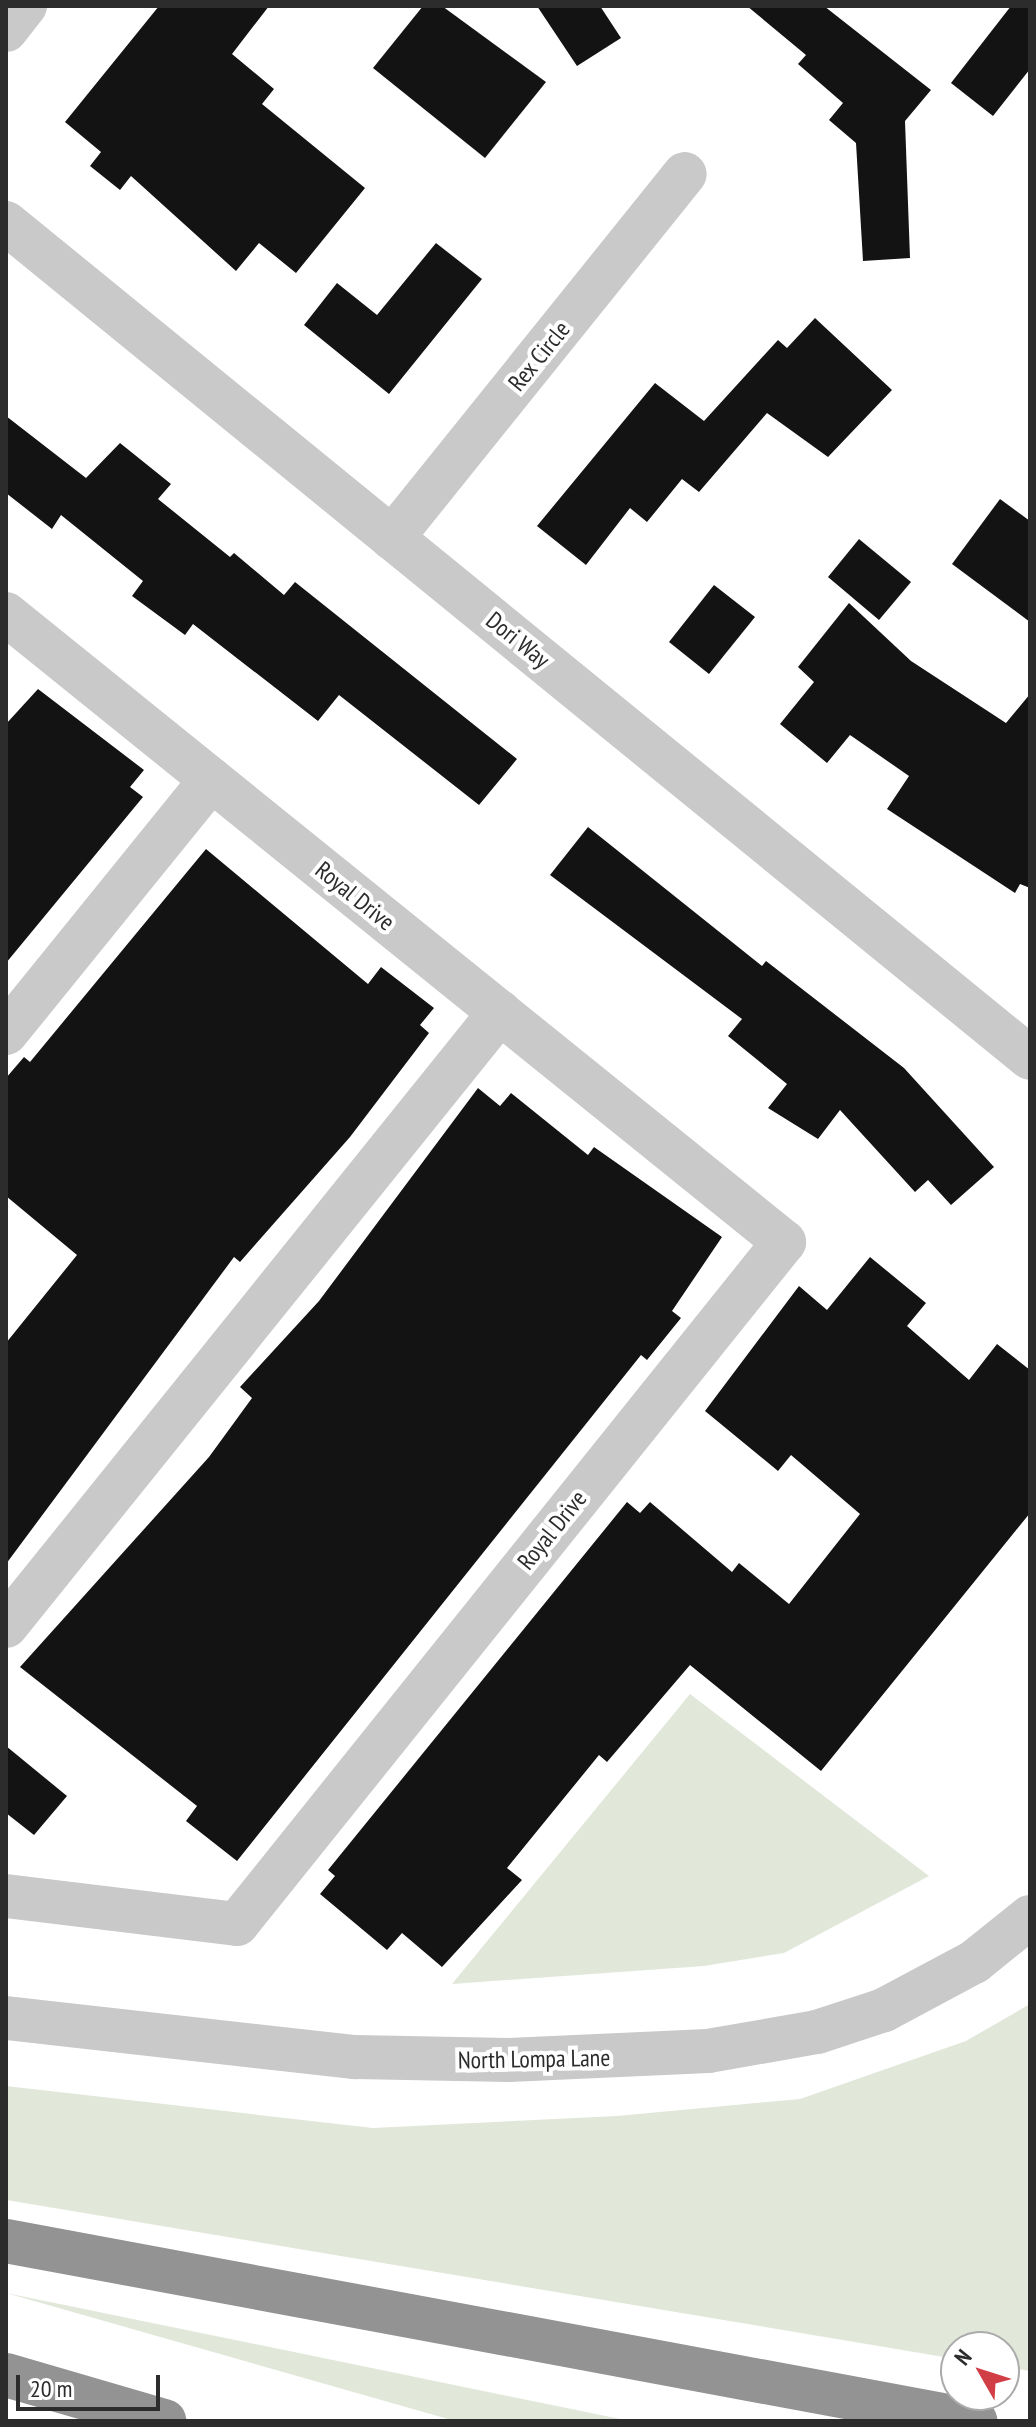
<!DOCTYPE html>
<style>
body{margin:0}
#map{position:relative;width:1036px;height:2427px;overflow:hidden;background:#fff;font-family:"PT Sans Narrow",sans-serif}
div>[style]{position:absolute}
.green>*{inset:0;background:#e1e8da}
.building>*{inset:0;background:#131313}
.minor>*{height:44px;margin:-22px;padding:0 22px;transform-origin:22px;border-radius:22px;background:#c9c9c9}
.highway>*{height:44px;margin:-22px;padding:0 22px;transform-origin:22px;border-radius:22px;background:#939393}
span{translate:-50% -50%;white-space:nowrap;text-align:center;line-height:1.15;-webkit-text-stroke:8px #fff;paint-order:stroke}
.street-label{font-size:24px;color:#2c2c2c}
.frame{position:absolute;inset:0;border:8px solid #2c2c2c;pointer-events:none}
.north{position:absolute;left:940px;top:2331px;width:80px;height:80px;box-sizing:border-box;background:#fff;border:2px solid #ababab;border-radius:50%;rotate:309deg;font-size:22px;font-weight:700;line-height:32px;text-align:center;color:#2c2c2c}
.north::after{content:'';display:block;margin:auto;width:28px;height:36px;background:#d23e45;clip-path:polygon(50% 0,100% 100%,50% 72%,0 100%)}
.scale{position:absolute;left:16px;top:2375px;width:144px;height:36px;box-sizing:border-box;border:4px solid #2c2c2c;border-top:0;padding-left:10px;font-size:24px;line-height:28px;white-space:nowrap;color:#2c2c2c;-webkit-text-stroke:6px #fff;paint-order:stroke}
</style>
<div id="map">
<div class="green">
<div style="clip-path:polygon(690px 1694px,929px 1876px,784px 1953px,704px 1966px,452px 1984px)"></div>
<div style="clip-path:polygon(1030px 2004px,1030px 2371px,1004px 2367px,1004px 2347px,956px 2347px,956px 2359px,6px 2200px,6px 2086px,373px 2128px,617px 2116px,800px 2099px,966px 2041px)"></div>
<div style="clip-path:polygon(6px 2293px,630px 2421px,455px 2421px)"></div>
</div>
<div class="building">
<div style="clip-path:polygon(159px 6px,269px 6px,232px 54px,274px 89px,262px 104px,365px 188px,296px 273px,259px 243px,236px 271px,131px 176px,120px 190px,90px 166px,101px 152px,65px 122px)"></div>
<div style="clip-path:polygon(423px 6px,442px 6px,546px 82px,485px 158px,373px 68px)"></div>
<div style="clip-path:polygon(537px 6px,600px 6px,621px 38px,577px 66px)"></div>
<div style="clip-path:polygon(747px 6px,824px 6px,931px 90px,905px 121px,910px 258px,863px 261px,856px 143px,829px 120px,843px 103px,798px 64px,806px 55px)"></div>
<div style="clip-path:polygon(1011px 6px,1030px 6px,1030px 69px,993px 116px,951px 83px)"></div>
<div style="clip-path:polygon(436px 243px,482px 279px,389px 394px,304px 325px,337px 283px,377px 315px)"></div>
<div style="clip-path:polygon(815px 318px,892px 390px,828px 457px,767px 413px,699px 492px,682px 479px,647px 522px,630px 508px,586px 565px,537px 526px,655px 383px,704px 421px,778px 340px,787px 348px)"></div>
<div style="clip-path:polygon(6px 416px,86px 478px,120px 443px,171px 484px,158px 499px,230px 557px,234px 553px,284px 595px,295px 582px,517px 759px,479px 805px,339px 695px,318px 721px,193px 624px,185px 635px,132px 596px,143px 581px,61px 515px,52px 529px,6px 493px)"></div>
<div style="clip-path:polygon(1000px 499px,1030px 521px,1030px 622px,952px 564px)"></div>
<div style="clip-path:polygon(859px 539px,911px 582px,879px 620px,828px 577px)"></div>
<div style="clip-path:polygon(714px 585px,755px 617px,709px 674px,669px 642px)"></div>
<div style="clip-path:polygon(849px 603px,911px 661px,1006px 723px,1030px 694px,1030px 888px,1020px 884px,1015px 893px,887px 809px,909px 776px,850px 735px,827px 763px,780px 724px,814px 682px,798px 667px)"></div>
<div style="clip-path:polygon(38px 689px,144px 770px,130px 787px,143px 797px,6px 963px,6px 724px)"></div>
<div style="clip-path:polygon(588px 827px,762px 966px,766px 961px,904px 1068px,994px 1167px,951px 1205px,928px 1180px,915px 1192px,840px 1110px,818px 1139px,768px 1108px,787px 1084px,728px 1036px,742px 1019px,550px 875px)"></div>
<div style="clip-path:polygon(206px 849px,368px 984px,381px 967px,434px 1008px,420px 1025px,429px 1033px,350px 1137px,240px 1262px,234px 1257px,6px 1564px,6px 1343px,77px 1255px,6px 1196px,6px 1078px,24px 1057px,30px 1062px)"></div>
<div style="clip-path:polygon(478px 1088px,500px 1106px,511px 1093px,588px 1155px,594px 1147px,722px 1237px,672px 1311px,681px 1318px,647px 1360px,641px 1355px,237px 1861px,186px 1821px,197px 1806px,20px 1667px,209px 1457px,252px 1398px,240px 1387px,319px 1301px)"></div>
<div style="clip-path:polygon(870px 1257px,926px 1303px,907px 1326px,969px 1380px,997px 1344px,1030px 1370px,1030px 1513px,821px 1771px,690px 1665px,607px 1762px,599px 1755px,507px 1868px,522px 1880px,442px 1967px,402px 1933px,387px 1950px,320px 1894px,335px 1876px,328px 1870px,627px 1502px,640px 1513px,650px 1502px,732px 1572px,739px 1563px,789px 1604px,860px 1514px,791px 1455px,778px 1471px,705px 1411px,799px 1286px,827px 1310px)"></div>
<div style="clip-path:polygon(6px 1746px,67px 1796px,34px 1835px,6px 1813px)"></div>
</div>
<div class="minor">
<div style="left:6px;top:30px;width:31px;rotate:-52deg"></div>
<div style="left:6px;top:223px;width:1321px;rotate:39.19deg"></div>
<div style="left:392px;top:538px;width:467px;rotate:-51.2deg"></div>
<div style="left:6px;top:614px;width:1000px;rotate:38.91deg"></div>
<div style="left:784px;top:1242px;width:874px;rotate:128.73deg"></div>
<div style="left:237px;top:1924px;width:233px;rotate:-173.1deg"></div>
<div style="left:6px;top:1033px;width:326px;rotate:-51deg"></div>
<div style="left:6px;top:1626px;width:788px;rotate:-51.18deg"></div>
<div style="left:6px;top:2018px;width:351px;rotate:6.4deg"></div>
<div style="left:355px;top:2057px;width:154px;rotate:1.1deg"></div>
<div style="left:509px;top:2060px;width:199px;rotate:-2.6deg"></div>
<div style="left:708px;top:2051px;width:111px;rotate:-9.9deg"></div>
<div style="left:817px;top:2032px;width:71px;rotate:-18.2deg"></div>
<div style="left:884px;top:2010px;width:102px;rotate:-28.1deg"></div>
<div style="left:974px;top:1962px;width:72px;rotate:-38.8deg"></div>
</div>
<div class="highway">
<div style="left:6px;top:2241px;width:986px;rotate:10.52deg"></div>
<div style="left:6px;top:2375px;width:165px;rotate:16.2deg"></div>
</div>
<div class="street-label">
<span style="left:539px;top:356px;rotate:-51deg">Rex Circle</span>
<span style="left:518px;top:640px;rotate:39deg">Dori Way</span>
<span style="left:355px;top:896px;rotate:39deg">Royal Drive</span>
<span style="left:552px;top:1530px;rotate:-51deg">Royal Drive</span>
<span style="left:534px;top:2059px;rotate:-1deg">North Lompa Lane</span>
</div>
<div class="frame"></div>
<div class="north">N</div>
<div class="scale">20 m</div>
</div>
